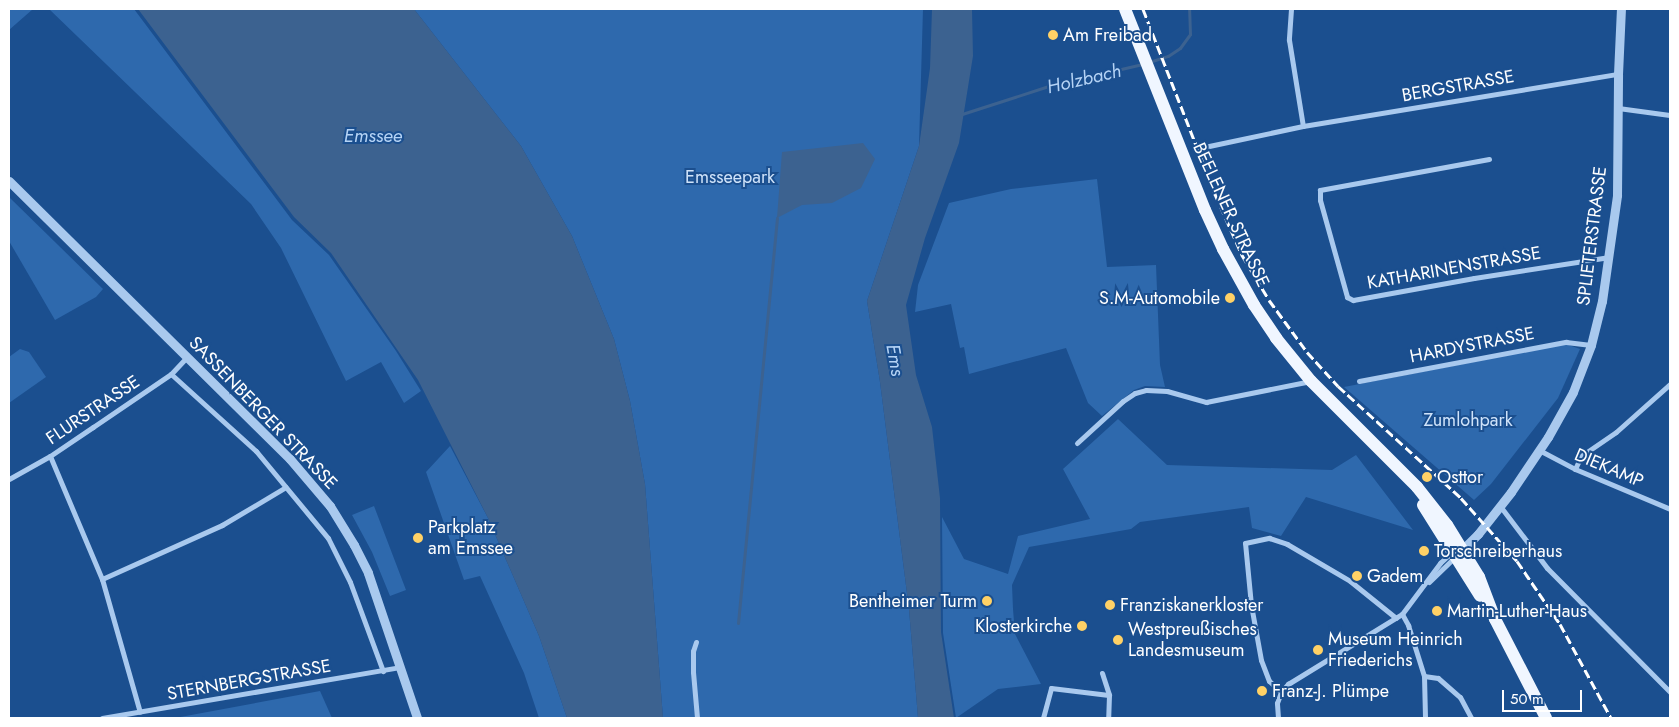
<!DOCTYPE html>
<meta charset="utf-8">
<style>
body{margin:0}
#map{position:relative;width:1679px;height:727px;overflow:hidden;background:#1b4f8f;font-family:Jost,sans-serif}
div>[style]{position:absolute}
.green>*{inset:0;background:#2e69ad}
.water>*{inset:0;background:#3c6290}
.stream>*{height:3px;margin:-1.5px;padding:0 1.5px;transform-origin:1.5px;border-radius:1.5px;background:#3c6290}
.minor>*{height:5px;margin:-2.5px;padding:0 2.5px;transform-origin:2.5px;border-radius:2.5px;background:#a9c9ee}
.tertiary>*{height:9px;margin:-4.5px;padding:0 4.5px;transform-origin:4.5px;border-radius:4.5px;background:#a9c9ee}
.primary>*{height:12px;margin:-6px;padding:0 6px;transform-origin:6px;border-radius:6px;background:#f0f6ff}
.rail>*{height:3px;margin-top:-1.5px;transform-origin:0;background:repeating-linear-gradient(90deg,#fff 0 9px,transparent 0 13px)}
.dots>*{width:14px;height:14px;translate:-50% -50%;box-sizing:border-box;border:2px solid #1b4f8f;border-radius:50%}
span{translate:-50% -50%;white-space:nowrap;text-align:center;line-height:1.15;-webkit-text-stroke:4px #1b4f8f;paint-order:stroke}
.poi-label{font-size:18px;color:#fff}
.left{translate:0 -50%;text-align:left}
.right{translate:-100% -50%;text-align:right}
.street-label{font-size:18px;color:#fff}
.park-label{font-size:18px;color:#cfe3fa}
.water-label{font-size:19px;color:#b5d3f5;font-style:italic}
.frame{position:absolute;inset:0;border:10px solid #fff;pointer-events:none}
.scale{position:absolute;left:1502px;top:690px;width:80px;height:22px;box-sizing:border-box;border:2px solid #fff;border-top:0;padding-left:6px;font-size:15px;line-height:18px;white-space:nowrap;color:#fff;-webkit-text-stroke:4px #1b4f8f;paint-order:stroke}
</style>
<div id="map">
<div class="green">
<div style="clip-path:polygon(9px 9px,33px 9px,9px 30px)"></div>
<div style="clip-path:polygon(49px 9px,134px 9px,292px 220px,329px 255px,396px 351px,421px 391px,404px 403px,381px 362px,346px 381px,281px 248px,251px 204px)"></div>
<div style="clip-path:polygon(414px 9px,923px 9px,919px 146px,867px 301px,880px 382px,909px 609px,918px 718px,663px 718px,645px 484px,630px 401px,614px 339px,572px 236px,521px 146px)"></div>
<div style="clip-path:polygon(1097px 179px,1107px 267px,1156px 265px,1160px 365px,1165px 387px,1145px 386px,1134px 390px,1102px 416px,1088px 403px,1066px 348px,969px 374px,964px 347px,960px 348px,951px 304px,915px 312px,918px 285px,949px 203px,1011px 189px)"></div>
<div style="clip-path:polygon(9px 197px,103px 289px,96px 297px,55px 320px,9px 241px)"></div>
<div style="clip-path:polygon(1566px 344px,1580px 349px,1558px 398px,1491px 484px,1474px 500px,1344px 387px)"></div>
<div style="clip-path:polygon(20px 349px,29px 352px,46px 377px,9px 403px,9px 357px)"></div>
<div style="clip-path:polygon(1118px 419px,1167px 465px,1332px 470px,1356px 455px,1413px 530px,1306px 497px,1281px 536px,1252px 528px,1249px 507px,1140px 522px,1131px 529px,1029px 547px,1012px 585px,1013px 609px,1015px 634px,1041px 684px,998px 689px,956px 718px,943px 633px,942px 517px,964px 559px,1008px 574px,1018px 536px,1090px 519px,1063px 469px)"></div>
<div style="clip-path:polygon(450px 446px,488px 518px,539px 636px,567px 718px,539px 718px,524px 673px,480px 576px,464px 580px,426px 472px)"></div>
<div style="clip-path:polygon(374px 506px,406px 590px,390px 596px,372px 552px,352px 515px)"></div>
<div style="clip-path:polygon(320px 691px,332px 718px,175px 718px)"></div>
</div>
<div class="water">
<div style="clip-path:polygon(138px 9px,414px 9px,521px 146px,572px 236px,614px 339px,630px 401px,645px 484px,663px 718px,567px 718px,539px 636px,488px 518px,418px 380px,331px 253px,294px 217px)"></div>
<div style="clip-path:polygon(932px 9px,972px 9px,973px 56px,959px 143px,925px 238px,906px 305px,916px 375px,932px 427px,940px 498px,941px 632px,954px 718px,918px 718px,909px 609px,880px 382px,867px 301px,919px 146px,930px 68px)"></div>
<div style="clip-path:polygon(863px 143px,875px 159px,861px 188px,832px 203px,802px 205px,777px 218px,782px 152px)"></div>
</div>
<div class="stream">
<div style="left:1149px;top:62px;width:20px;rotate:-18deg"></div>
<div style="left:1168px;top:56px;width:14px;rotate:-34deg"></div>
<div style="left:1180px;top:48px;width:17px;rotate:-54deg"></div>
<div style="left:1190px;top:34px;width:25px;rotate:-92deg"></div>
<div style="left:962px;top:114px;width:95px;rotate:-17.9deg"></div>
<div style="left:1052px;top:85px;width:93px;rotate:-13deg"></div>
<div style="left:738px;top:623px;width:407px;rotate:-84.5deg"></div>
</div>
<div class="minor">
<div style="left:1291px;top:9px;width:31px;rotate:94deg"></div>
<div style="left:1289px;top:40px;width:87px;rotate:80.8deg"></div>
<div style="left:1618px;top:108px;width:52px;rotate:7.7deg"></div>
<div style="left:1209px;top:146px;width:96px;rotate:-12deg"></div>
<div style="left:1303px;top:126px;width:319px;rotate:-9.4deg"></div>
<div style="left:1489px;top:159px;width:172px;rotate:169.6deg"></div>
<div style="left:1320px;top:190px;width:10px;rotate:90deg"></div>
<div style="left:1320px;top:200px;width:101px;rotate:74.4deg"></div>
<div style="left:1347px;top:297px;width:7px;rotate:27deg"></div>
<div style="left:1353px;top:300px;width:123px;rotate:-10.3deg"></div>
<div style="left:1474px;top:278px;width:137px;rotate:-8.8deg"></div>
<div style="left:171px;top:374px;width:115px;rotate:42.2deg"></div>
<div style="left:256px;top:451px;width:113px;rotate:50.4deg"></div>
<div style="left:328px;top:538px;width:49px;rotate:63.4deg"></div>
<div style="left:350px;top:582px;width:95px;rotate:69.7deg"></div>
<div style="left:1359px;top:381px;width:211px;rotate:-10.7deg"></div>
<div style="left:1566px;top:342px;width:25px;rotate:7deg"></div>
<div style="left:1077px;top:443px;width:62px;rotate:-42.4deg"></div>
<div style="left:1123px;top:401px;width:14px;rotate:-34deg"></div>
<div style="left:1135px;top:393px;width:11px;rotate:-15deg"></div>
<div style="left:1146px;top:390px;width:21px;rotate:3deg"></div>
<div style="left:1167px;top:391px;width:41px;rotate:15.8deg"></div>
<div style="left:1206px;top:402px;width:107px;rotate:-11.3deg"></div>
<div style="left:1539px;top:450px;width:41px;rotate:27.8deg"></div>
<div style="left:1575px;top:469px;width:103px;rotate:22.8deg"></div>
<div style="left:50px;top:456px;width:134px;rotate:67.1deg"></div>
<div style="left:102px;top:579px;width:138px;rotate:74.1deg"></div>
<div style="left:1575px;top:469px;width:14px;rotate:-65deg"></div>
<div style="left:1581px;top:456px;width:42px;rotate:-34.4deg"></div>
<div style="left:1616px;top:432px;width:72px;rotate:-41.6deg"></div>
<div style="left:9px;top:479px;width:47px;rotate:-29.3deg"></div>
<div style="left:50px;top:456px;width:52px;rotate:-34deg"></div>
<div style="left:93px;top:427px;width:94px;rotate:-34.2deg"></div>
<div style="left:171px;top:374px;width:23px;rotate:-47deg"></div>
<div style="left:1500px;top:506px;width:78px;rotate:52.8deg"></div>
<div style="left:1547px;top:568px;width:175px;rotate:45.2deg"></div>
<div style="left:102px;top:579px;width:132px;rotate:-24.2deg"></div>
<div style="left:222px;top:525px;width:74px;rotate:-30.7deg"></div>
<div style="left:1429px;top:582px;width:36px;rotate:-44deg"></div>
<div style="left:1402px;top:614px;width:13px;rotate:61deg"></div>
<div style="left:1408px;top:625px;width:53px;rotate:72.6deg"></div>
<div style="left:1424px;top:676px;width:42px;rotate:88.6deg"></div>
<div style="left:696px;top:642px;width:9px;rotate:108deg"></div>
<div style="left:693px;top:651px;width:21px;rotate:90deg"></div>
<div style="left:693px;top:672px;width:46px;rotate:85deg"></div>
<div style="left:1102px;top:673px;width:23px;rotate:72deg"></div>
<div style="left:1109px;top:695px;width:23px;rotate:92deg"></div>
<div style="left:1424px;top:676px;width:14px;rotate:8deg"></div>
<div style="left:1438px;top:678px;width:29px;rotate:41deg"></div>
<div style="left:1460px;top:697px;width:24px;rotate:62deg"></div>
<div style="left:1281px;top:692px;width:16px;rotate:-137deg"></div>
<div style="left:1269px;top:681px;width:22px;rotate:-111deg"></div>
<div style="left:1261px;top:660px;width:56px;rotate:-100.3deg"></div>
<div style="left:1251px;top:605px;width:62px;rotate:-95.5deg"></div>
<div style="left:1245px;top:543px;width:25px;rotate:-12deg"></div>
<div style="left:1269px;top:538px;width:19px;rotate:18deg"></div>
<div style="left:1287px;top:544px;width:73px;rotate:30.4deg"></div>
<div style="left:1350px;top:581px;width:59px;rotate:38.8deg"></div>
<div style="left:102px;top:718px;width:302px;rotate:-9.7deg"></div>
<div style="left:1043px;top:718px;width:31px;rotate:-75deg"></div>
<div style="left:1051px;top:688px;width:58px;rotate:6.9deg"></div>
<div style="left:1278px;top:718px;width:15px;rotate:-94deg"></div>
<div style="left:1277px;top:703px;width:12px;rotate:-70deg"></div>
<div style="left:1281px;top:692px;width:11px;rotate:-49deg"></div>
<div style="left:1288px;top:684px;width:134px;rotate:-31.6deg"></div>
<div style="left:1402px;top:614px;width:64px;rotate:-53.3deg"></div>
<div style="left:1440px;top:563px;width:18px;rotate:-43deg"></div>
</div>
<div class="tertiary">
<div style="left:9px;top:181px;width:395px;rotate:44.7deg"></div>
<div style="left:290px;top:459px;width:62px;rotate:49.6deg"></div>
<div style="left:330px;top:506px;width:46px;rotate:58.4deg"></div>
<div style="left:354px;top:545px;width:31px;rotate:63deg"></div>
<div style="left:368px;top:573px;width:153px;rotate:71.3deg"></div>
<div style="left:1459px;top:553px;width:27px;rotate:-45deg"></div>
<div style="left:1478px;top:534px;width:53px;rotate:-51.8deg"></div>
<div style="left:1511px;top:492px;width:66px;rotate:-56.1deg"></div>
<div style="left:1548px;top:437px;width:51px;rotate:-60.9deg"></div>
<div style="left:1573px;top:392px;width:50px;rotate:-69deg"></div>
<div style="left:1591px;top:345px;width:45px;rotate:-76deg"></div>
<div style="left:1602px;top:301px;width:107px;rotate:-81.9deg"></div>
<div style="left:1617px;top:195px;width:121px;rotate:-89.5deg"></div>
<div style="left:1618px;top:74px;width:65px;rotate:-87.4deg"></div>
</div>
<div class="primary">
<div style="left:1125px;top:9px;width:216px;rotate:68.3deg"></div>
<div style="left:1205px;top:210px;width:43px;rotate:65.2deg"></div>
<div style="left:1223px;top:249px;width:64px;rotate:61deg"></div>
<div style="left:1254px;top:305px;width:40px;rotate:56deg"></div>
<div style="left:1276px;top:338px;width:55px;rotate:50.9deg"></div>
<div style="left:1311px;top:381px;width:150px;rotate:45deg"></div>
<div style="left:1417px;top:487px;width:48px;rotate:51.7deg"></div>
<div style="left:1447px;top:525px;width:61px;rotate:58.4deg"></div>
<div style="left:1479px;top:577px;width:45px;rotate:69.1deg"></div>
<div style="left:1495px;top:619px;width:111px;rotate:62.7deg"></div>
<div style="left:1423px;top:505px;width:107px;rotate:57.9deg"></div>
</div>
<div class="rail">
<div style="left:1143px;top:9px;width:199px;rotate:68.7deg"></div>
<div style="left:1215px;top:194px;width:67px;rotate:66.1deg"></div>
<div style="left:1242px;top:255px;width:52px;rotate:59deg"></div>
<div style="left:1269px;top:300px;width:64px;rotate:53.8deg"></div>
<div style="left:1307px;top:352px;width:46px;rotate:47.6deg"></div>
<div style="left:1338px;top:386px;width:166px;rotate:42.3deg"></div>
<div style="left:1461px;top:498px;width:84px;rotate:48.4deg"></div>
<div style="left:1517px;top:561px;width:76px;rotate:55.7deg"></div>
<div style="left:1560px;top:624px;width:107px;rotate:61.5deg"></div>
</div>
<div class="dots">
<div style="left:1053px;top:35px;background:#ffd166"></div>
<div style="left:1230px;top:298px;background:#ffd166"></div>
<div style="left:1427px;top:477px;background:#ffd166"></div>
<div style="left:418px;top:538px;background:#ffd166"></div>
<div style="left:1424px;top:551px;background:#ffd166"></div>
<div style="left:1357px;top:576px;background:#ffd166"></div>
<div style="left:987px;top:601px;background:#ffd166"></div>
<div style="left:1110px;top:605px;background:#ffd166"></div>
<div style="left:1437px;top:611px;background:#ffd166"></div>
<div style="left:1082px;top:626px;background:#ffd166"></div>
<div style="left:1118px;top:640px;background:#ffd166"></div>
<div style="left:1318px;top:650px;background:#ffd166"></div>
<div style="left:1262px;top:691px;background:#ffd166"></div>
</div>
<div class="poi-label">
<span class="left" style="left:1063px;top:35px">Am Freibad</span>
<span class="right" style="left:1220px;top:298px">S.M-Automobile</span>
<span class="left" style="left:1437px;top:477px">Osttor</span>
<span class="left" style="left:428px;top:538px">Parkplatz<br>am Emssee</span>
<span class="left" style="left:1434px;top:551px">Torschreiberhaus</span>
<span class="left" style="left:1367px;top:576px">Gadem</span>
<span class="right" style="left:977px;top:601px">Bentheimer Turm</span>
<span class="left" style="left:1120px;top:605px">Franziskanerkloster</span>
<span class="left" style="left:1447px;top:611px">Martin-Luther-Haus</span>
<span class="right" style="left:1072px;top:626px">Klosterkirche</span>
<span class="left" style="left:1128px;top:640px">Westpreußisches<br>Landesmuseum</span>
<span class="left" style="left:1328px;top:650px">Museum Heinrich<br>Friederichs</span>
<span class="left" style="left:1272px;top:691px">Franz-J. Plümpe</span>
</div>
<div class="street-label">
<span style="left:1458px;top:86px;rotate:-10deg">BERGSTRASSE</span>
<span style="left:1231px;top:215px;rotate:65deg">BEELENER STRASSE</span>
<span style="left:1592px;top:236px;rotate:-83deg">SPLIETERSTRASSE</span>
<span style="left:1454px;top:268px;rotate:-10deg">KATHARINENSTRASSE</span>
<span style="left:1472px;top:345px;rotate:-11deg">HARDYSTRASSE</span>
<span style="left:93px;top:410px;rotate:-34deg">FLURSTRASSE</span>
<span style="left:263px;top:413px;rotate:46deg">SASSENBERGER STRASSE</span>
<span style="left:1609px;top:468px;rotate:23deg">DIEKAMP</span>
<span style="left:249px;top:680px;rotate:-10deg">STERNBERGSTRASSE</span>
</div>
<div class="park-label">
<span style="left:730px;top:177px">Emsseepark</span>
<span style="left:1468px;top:420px">Zumlohpark</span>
</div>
<div class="water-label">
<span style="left:1084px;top:79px;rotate:-13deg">Holzbach</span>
<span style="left:373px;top:136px">Emssee</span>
<span style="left:895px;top:360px;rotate:80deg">Ems</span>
</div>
<div class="frame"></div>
<div class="scale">50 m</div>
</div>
